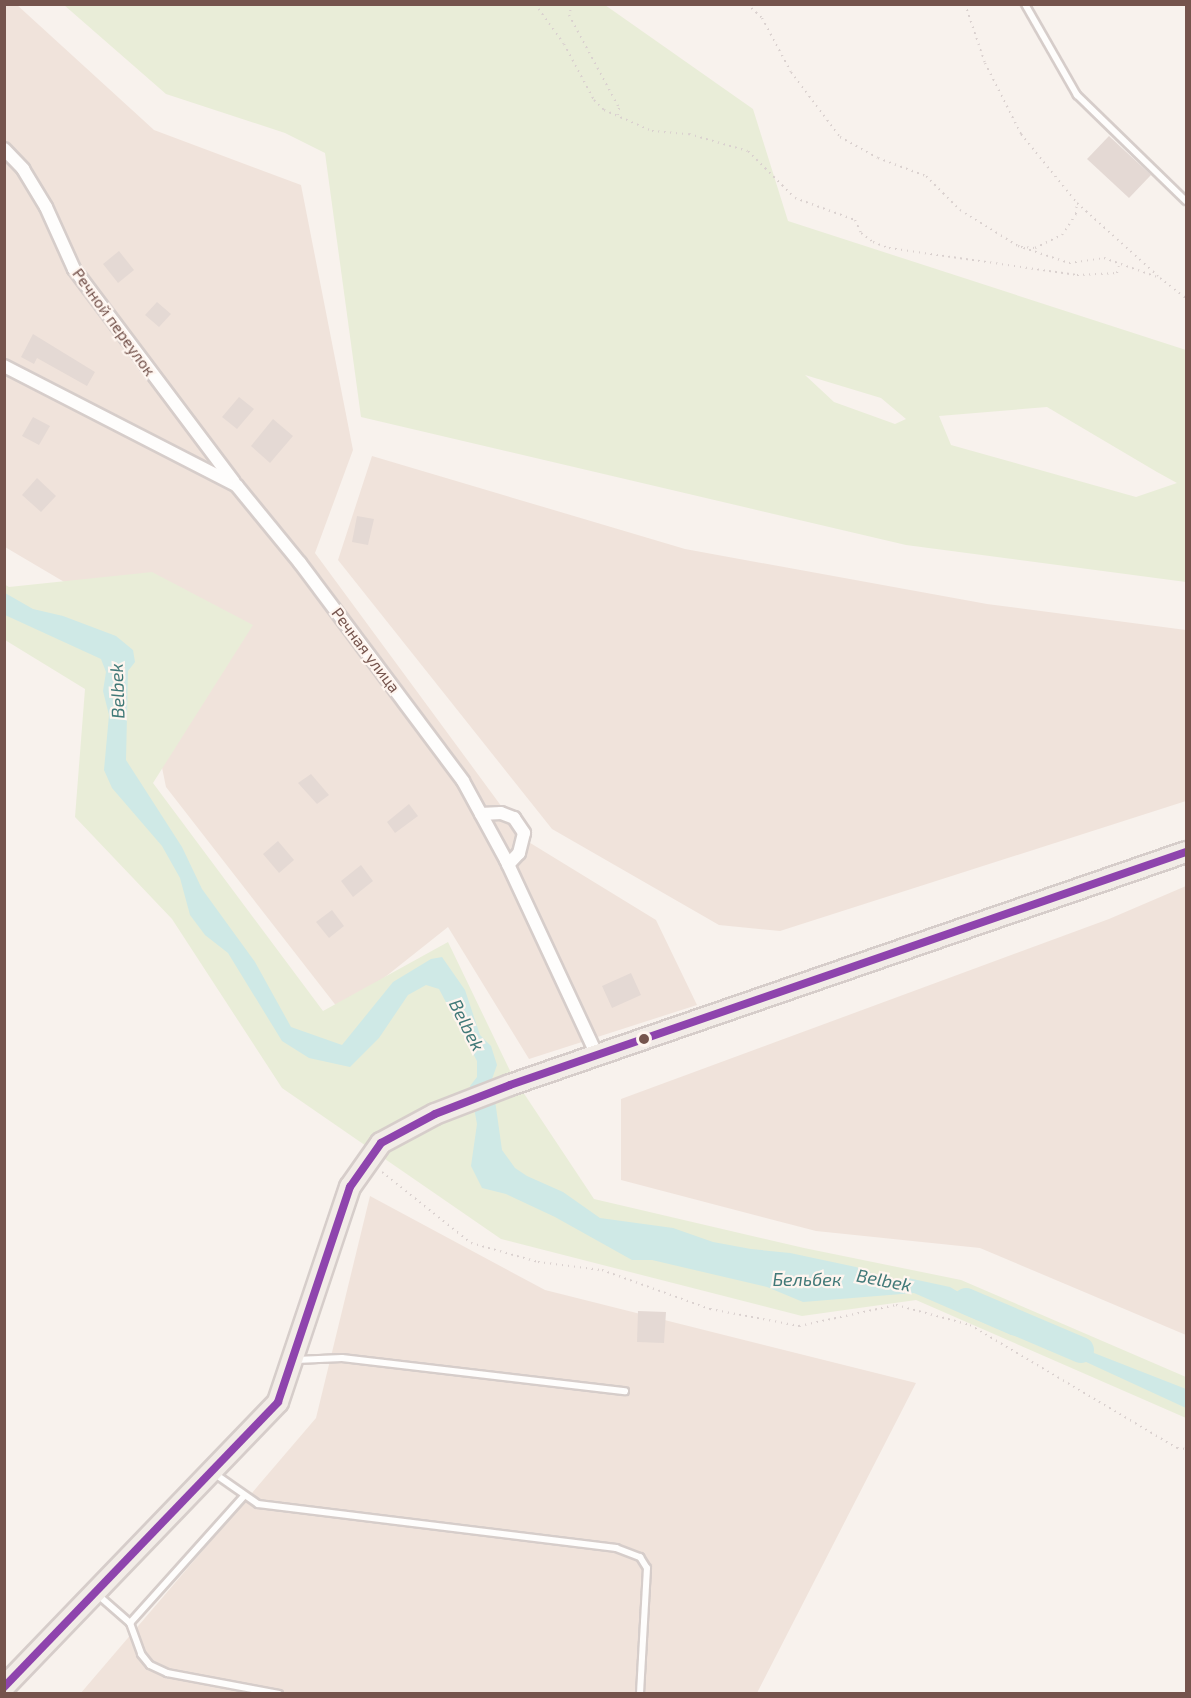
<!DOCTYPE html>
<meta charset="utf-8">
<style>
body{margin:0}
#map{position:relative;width:1191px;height:1698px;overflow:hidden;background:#f8f2ed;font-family:"Exo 2",sans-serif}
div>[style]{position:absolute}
.residential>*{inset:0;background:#f0e3db}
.green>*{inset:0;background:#e9edd8}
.water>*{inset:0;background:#cfe9e6}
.river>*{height:26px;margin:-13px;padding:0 13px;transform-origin:13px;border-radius:13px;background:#cfe9e6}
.building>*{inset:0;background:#e4d9d4}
.path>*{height:2px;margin-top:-1px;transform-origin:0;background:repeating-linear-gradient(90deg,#dad1cf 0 1.5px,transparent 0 6px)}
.roads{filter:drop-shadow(2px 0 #d6cdca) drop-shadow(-2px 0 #d6cdca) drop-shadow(0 2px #d6cdca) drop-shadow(0 -2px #d6cdca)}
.lane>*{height:6px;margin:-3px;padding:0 3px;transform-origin:3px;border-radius:3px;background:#fefdfc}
.street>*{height:12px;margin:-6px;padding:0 6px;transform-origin:6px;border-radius:6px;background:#fefdfc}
.primary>*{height:20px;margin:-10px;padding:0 10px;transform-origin:10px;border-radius:10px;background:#f2ece7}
.bus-1>*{height:8px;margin:-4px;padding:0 4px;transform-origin:4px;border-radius:4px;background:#8e44ad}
.dots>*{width:16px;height:16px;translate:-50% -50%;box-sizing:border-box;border:3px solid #fef5ef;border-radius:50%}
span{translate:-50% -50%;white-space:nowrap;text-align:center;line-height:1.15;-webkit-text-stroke:4.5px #fef5ef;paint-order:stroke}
.street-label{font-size:16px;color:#75544d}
.water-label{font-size:18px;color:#417978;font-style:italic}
.frame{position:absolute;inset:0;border:6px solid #75544d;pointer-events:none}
</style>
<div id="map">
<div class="residential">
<div style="clip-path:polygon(16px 4px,154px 130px,301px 185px,353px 450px,315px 553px,527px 841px,656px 920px,697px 1005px,529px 1059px,448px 927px,341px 1012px,166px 787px,132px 622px,5px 547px,4px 5px)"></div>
<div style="clip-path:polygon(372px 456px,685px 549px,987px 604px,1186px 630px,1186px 801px,780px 931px,719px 925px,552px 829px,338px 560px)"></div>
<div style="clip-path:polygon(1186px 886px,1186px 1335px,980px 1248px,816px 1231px,621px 1180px,621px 1099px,1109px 919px)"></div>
<div style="clip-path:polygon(370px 1196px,545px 1290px,916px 1383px,757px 1693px,80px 1694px,316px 1418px)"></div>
</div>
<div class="green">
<div style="clip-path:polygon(evenodd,64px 5px,605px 5px,753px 109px,788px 221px,1186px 350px,1186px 582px,906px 545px,361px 417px,325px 153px,285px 133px,166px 94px,64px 5px,805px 375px,881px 398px,906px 419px,895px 424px,834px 402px,805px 375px,64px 5px,1047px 407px,1157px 472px,1177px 483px,1136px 497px,951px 445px,939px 416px,1047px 407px)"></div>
<div style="clip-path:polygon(152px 572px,253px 625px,153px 783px,323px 1011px,448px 942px,513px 1077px,594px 1199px,804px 1248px,961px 1280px,1186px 1377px,1186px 1418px,916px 1300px,802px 1316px,501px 1239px,282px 1088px,172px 919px,75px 817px,85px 689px,5px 640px,4px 584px,9px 587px)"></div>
</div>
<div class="water">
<div style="clip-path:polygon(5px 593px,33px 609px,63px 616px,116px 636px,133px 650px,135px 662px,128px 671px,126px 760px,182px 847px,202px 889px,255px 962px,291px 1027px,342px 1045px,393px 982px,431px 959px,442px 957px,465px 990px,480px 1035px,491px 1046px,497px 1065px,492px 1079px,502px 1150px,515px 1168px,527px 1176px,563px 1192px,600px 1218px,673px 1228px,713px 1242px,751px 1249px,790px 1253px,856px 1267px,892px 1281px,908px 1278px,950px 1287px,997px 1315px,1186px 1389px,1186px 1408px,1047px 1344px,1011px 1335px,914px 1293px,803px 1302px,767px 1287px,652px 1260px,632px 1260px,555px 1217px,506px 1194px,482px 1188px,471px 1166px,477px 1124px,470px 1086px,477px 1077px,477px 1061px,439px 989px,426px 985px,408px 995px,379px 1038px,350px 1067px,309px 1058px,282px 1041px,228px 953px,205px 935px,190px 915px,180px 878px,162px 846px,112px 788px,104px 770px,109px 715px,103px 691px,106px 672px,101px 659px,5px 615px)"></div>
</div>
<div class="river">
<div style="left:966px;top:1301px;width:125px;rotate:23.1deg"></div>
</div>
<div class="building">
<div style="clip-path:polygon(1109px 136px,1151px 175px,1129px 198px,1087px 159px)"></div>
<div style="clip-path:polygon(119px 251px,134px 270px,118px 283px,103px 264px)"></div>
<div style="clip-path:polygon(157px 302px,171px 314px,159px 327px,145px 315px)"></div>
<div style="clip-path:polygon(33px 334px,95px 372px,87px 386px,37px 358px,34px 364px,21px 357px)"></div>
<div style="clip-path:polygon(239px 397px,254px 409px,237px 429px,222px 417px)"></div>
<div style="clip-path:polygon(33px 417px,50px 426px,39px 445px,22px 436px)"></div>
<div style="clip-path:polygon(273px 419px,293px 436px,270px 463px,251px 446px)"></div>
<div style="clip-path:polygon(37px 478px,56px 496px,41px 512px,22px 495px)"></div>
<div style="clip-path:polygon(357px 516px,374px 519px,368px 545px,352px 542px)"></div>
<div style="clip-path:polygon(311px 774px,329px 795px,317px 804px,298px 783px)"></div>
<div style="clip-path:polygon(409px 804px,418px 816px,395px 833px,387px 822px)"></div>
<div style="clip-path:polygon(278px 841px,294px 860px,279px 873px,263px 854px)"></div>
<div style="clip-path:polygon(361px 865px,373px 881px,353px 897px,341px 881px)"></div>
<div style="clip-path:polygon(332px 910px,344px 926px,329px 938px,316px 922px)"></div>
<div style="clip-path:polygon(631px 973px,641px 995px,612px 1008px,602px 986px)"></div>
<div style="clip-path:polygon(638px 1311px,666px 1312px,664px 1343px,637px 1342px)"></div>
</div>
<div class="path">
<div style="left:535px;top:4px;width:49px;rotate:54.1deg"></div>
<div style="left:564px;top:44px;width:64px;rotate:61.8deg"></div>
<div style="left:594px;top:100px;width:14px;rotate:45deg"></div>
<div style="left:604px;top:110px;width:52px;rotate:23.6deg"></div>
<div style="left:652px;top:131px;width:37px;rotate:5deg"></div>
<div style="left:689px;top:134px;width:61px;rotate:16.1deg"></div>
<div style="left:748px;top:151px;width:66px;rotate:45deg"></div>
<div style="left:795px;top:198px;width:64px;rotate:20.1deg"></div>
<div style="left:855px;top:220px;width:14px;rotate:65deg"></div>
<div style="left:861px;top:233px;width:15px;rotate:37deg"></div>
<div style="left:873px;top:242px;width:17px;rotate:21deg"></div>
<div style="left:889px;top:248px;width:190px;rotate:8.2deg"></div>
<div style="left:1077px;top:275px;width:40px;rotate:-2.9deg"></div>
<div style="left:1117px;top:273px;width:7px;rotate:-74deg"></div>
<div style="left:572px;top:4px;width:11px;rotate:105deg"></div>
<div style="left:569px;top:15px;width:106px;rotate:61.7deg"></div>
<div style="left:619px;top:108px;width:7px;rotate:98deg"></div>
<div style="left:747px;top:4px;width:21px;rotate:43deg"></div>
<div style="left:762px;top:18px;width:61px;rotate:61.8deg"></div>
<div style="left:791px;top:72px;width:81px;rotate:53deg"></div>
<div style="left:840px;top:137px;width:43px;rotate:28.9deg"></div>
<div style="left:878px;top:158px;width:51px;rotate:20.6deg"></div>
<div style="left:926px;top:176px;width:48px;rotate:45deg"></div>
<div style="left:960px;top:210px;width:68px;rotate:31.8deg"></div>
<div style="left:1018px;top:246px;width:54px;rotate:18.4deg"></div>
<div style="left:1069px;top:263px;width:35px;rotate:-8deg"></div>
<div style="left:1104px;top:258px;width:59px;rotate:19.7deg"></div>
<div style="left:1160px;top:278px;width:33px;rotate:38deg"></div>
<div style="left:965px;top:4px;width:62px;rotate:71.3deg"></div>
<div style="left:985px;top:63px;width:80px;rotate:63.1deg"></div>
<div style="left:1021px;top:134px;width:89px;rotate:50.9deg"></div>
<div style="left:1077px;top:203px;width:109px;rotate:42deg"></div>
<div style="left:1021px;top:247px;width:14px;rotate:4deg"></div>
<div style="left:1035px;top:248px;width:30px;rotate:-26deg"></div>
<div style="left:1062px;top:235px;width:25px;rotate:-56deg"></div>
<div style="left:1076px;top:214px;width:11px;rotate:-85deg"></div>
<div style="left:382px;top:1172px;width:114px;rotate:38.6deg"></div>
<div style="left:471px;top:1243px;width:70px;rotate:15.8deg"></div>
<div style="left:538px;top:1262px;width:64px;rotate:7.1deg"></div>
<div style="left:602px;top:1270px;width:115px;rotate:19.9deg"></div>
<div style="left:710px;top:1309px;width:91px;rotate:10.8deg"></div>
<div style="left:799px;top:1326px;width:99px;rotate:-12.2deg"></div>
<div style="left:896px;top:1305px;width:77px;rotate:15.1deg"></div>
<div style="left:970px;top:1325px;width:241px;rotate:30.7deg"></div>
<div style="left:1177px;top:1448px;width:9px;rotate:6deg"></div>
</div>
<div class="roads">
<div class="lane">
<div style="left:1025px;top:4px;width:105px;rotate:60.3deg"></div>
<div style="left:1077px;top:95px;width:152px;rotate:44.2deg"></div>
<div style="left:296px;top:1360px;width:46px;rotate:-2.5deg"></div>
<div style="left:342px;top:1358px;width:285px;rotate:6.7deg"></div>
<div style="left:215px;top:1474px;width:52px;rotate:34.9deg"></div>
<div style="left:258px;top:1504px;width:361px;rotate:7deg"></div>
<div style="left:616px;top:1548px;width:26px;rotate:21deg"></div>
<div style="left:640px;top:1557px;width:13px;rotate:58deg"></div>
<div style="left:647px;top:1568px;width:126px;rotate:93.2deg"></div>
<div style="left:98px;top:1595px;width:43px;rotate:41.2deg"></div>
<div style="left:130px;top:1623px;width:33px;rotate:70deg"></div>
<div style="left:141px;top:1654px;width:14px;rotate:51deg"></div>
<div style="left:150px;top:1665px;width:19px;rotate:25deg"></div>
<div style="left:167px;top:1673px;width:114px;rotate:10.6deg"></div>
<div style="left:130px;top:1623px;width:169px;rotate:-48.1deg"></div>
</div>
<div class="street">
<div style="left:4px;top:149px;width:28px;rotate:46deg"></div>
<div style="left:23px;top:169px;width:44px;rotate:58.8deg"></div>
<div style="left:46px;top:207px;width:68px;rotate:65.7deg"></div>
<div style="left:74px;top:269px;width:266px;rotate:53.1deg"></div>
<div style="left:4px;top:366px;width:262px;rotate:27.2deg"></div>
<div style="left:237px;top:486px;width:99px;rotate:50.7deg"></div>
<div style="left:300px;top:563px;width:272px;rotate:53.2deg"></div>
<div style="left:463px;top:781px;width:90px;rotate:61.4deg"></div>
<div style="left:506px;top:860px;width:217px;rotate:65deg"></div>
<div style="left:481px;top:814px;width:20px;rotate:-3deg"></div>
<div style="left:501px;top:813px;width:14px;rotate:21deg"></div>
<div style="left:514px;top:818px;width:18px;rotate:56deg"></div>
<div style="left:524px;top:833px;width:21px;rotate:104deg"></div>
<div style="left:519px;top:853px;width:16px;rotate:133deg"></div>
</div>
<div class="primary">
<div style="left:4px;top:1687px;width:395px;rotate:-46.1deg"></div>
<div style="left:278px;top:1402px;width:227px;rotate:-71.5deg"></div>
<div style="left:350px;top:1187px;width:54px;rotate:-54.8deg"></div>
<div style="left:381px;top:1143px;width:61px;rotate:-28.2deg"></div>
<div style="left:435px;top:1114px;width:80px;rotate:-21.1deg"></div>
<div style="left:510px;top:1085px;width:715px;rotate:-19.02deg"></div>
</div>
</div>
<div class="bus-1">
<div style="left:4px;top:1687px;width:395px;rotate:-46.1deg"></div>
<div style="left:278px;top:1402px;width:227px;rotate:-71.5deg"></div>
<div style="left:350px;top:1187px;width:54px;rotate:-54.8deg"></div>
<div style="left:381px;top:1143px;width:61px;rotate:-28.2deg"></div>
<div style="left:435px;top:1114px;width:80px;rotate:-21.1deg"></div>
<div style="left:510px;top:1085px;width:715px;rotate:-19.02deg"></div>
</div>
<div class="dots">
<div style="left:644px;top:1039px;background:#75544d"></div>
</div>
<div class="street-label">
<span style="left:114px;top:322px;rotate:54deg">Речной переулок</span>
<span style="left:366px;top:650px;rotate:53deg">Речная улица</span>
</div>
<div class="water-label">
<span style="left:117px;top:691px;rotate:-92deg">Belbek</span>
<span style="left:467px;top:1025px;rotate:63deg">Belbek</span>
<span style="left:807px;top:1279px">Бельбек</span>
<span style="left:884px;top:1280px;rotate:11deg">Belbek</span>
</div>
<div class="frame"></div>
</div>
